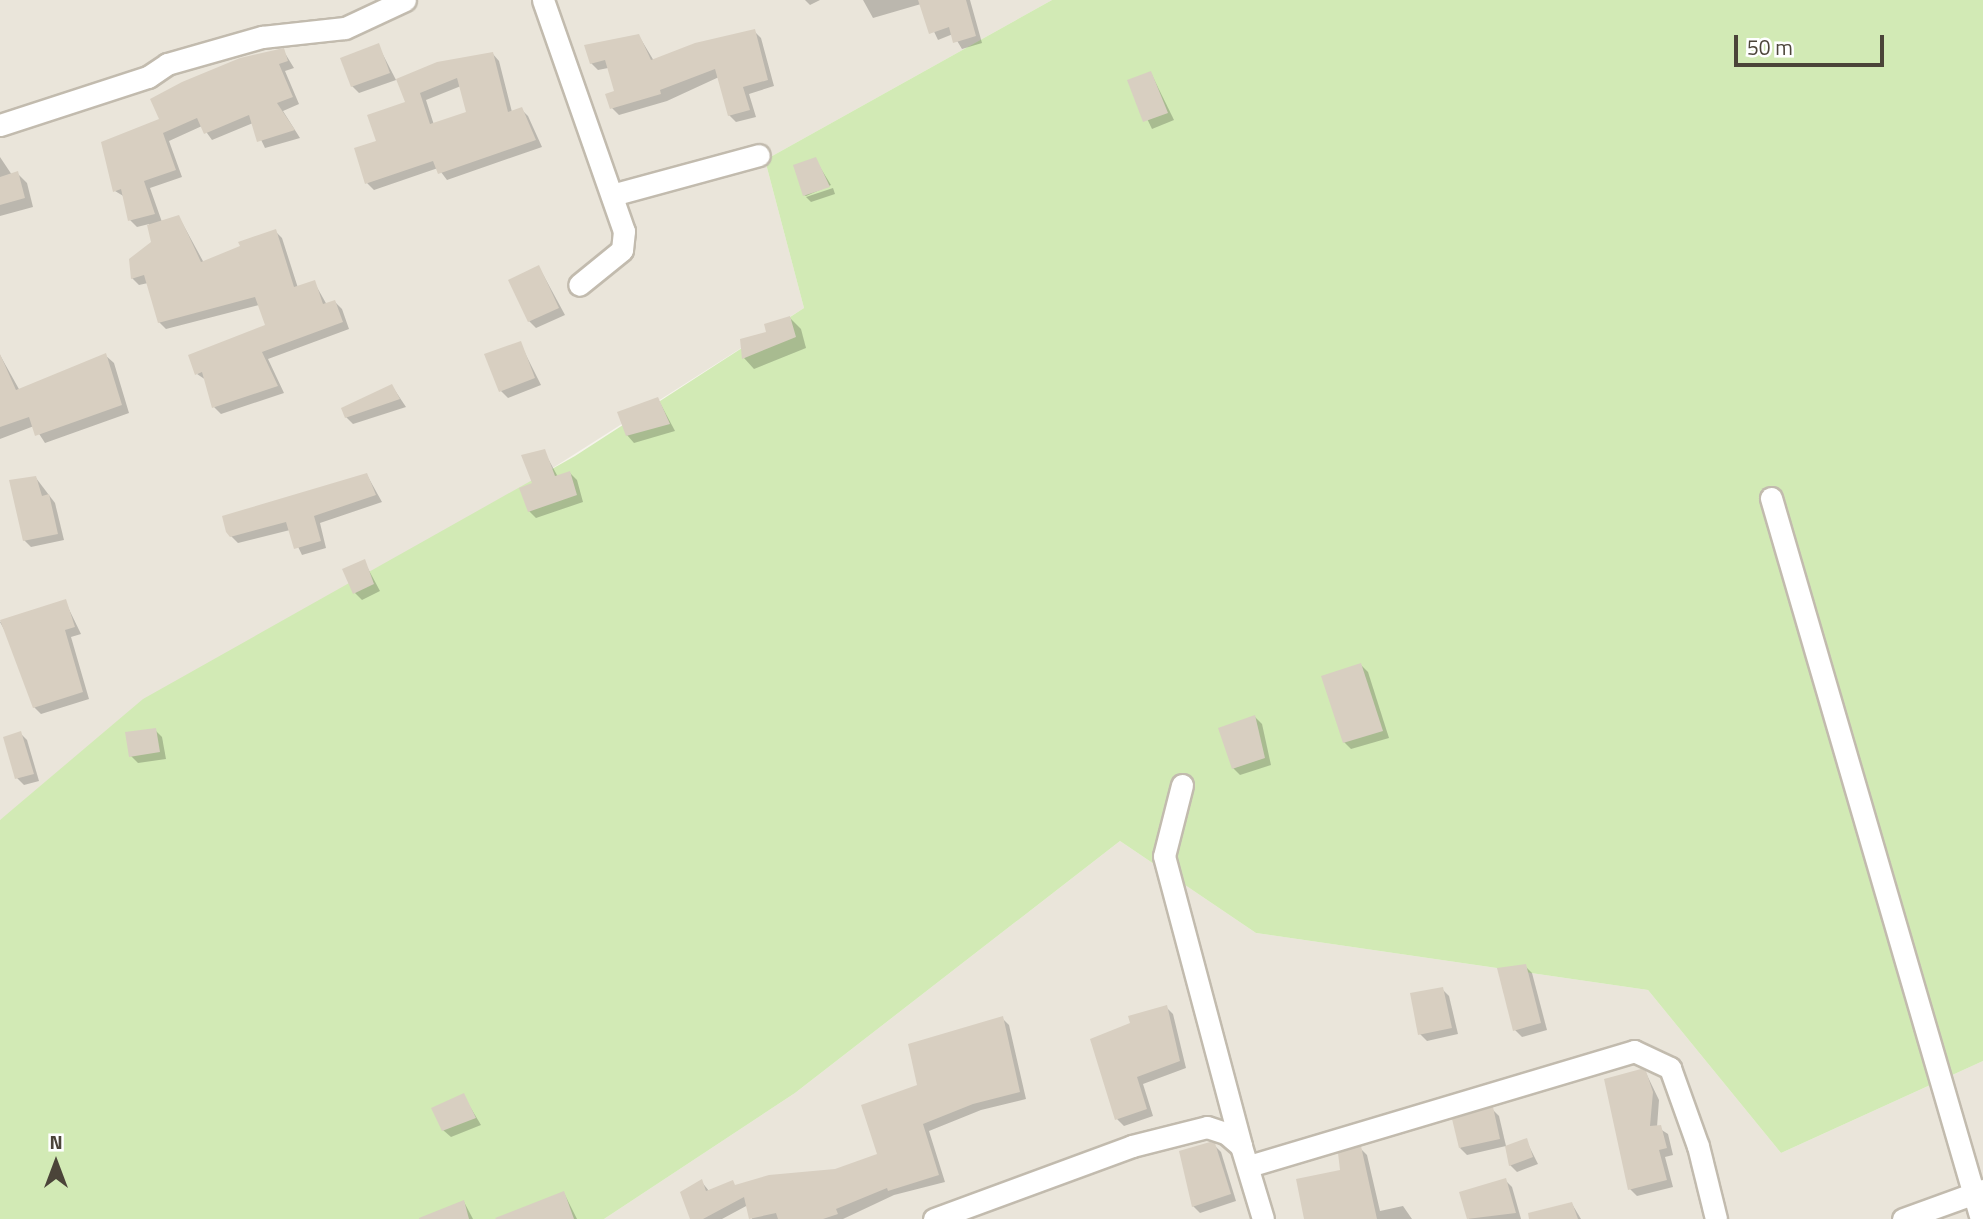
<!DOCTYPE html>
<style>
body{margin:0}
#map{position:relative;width:1983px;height:1219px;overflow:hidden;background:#f6f3ec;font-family:"Titillium Web",sans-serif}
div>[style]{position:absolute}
.residential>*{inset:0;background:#eae5da}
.green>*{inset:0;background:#d2eab5}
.shadow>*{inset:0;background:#0003}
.building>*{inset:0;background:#d8cfc1}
.roads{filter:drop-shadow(2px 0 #c2bbae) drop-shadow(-2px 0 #c2bbae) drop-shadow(0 2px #c2bbae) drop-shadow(0 -2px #c2bbae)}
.minor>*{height:21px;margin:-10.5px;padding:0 10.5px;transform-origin:10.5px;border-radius:10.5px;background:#fff}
span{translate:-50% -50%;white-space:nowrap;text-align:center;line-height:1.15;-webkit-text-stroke:7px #fff;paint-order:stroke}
.north{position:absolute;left:21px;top:1128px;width:70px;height:70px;-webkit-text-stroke:5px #fff;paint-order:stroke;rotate:0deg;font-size:19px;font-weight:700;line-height:28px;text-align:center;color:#4b4439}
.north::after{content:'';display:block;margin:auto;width:24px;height:32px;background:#4b4439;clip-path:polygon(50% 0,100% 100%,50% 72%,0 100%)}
.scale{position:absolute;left:1734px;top:35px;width:150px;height:32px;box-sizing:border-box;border:4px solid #4b4439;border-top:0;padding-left:9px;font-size:21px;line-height:24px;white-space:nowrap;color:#4b4439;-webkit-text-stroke:5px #fff;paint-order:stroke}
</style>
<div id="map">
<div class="residential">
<div style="clip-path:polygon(0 0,1052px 0,765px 160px,804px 308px,0 820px)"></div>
<div style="clip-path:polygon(1120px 841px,1256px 933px,1648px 990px,1781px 1153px,1983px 1061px,1983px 1219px,604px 1219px,795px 1093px)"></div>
</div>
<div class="green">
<div style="clip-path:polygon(1052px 0,1983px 0,1983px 1061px,1781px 1153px,1648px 990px,1256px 933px,1120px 841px,795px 1093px,604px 1219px,0 1219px,0 820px,143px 699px,575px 456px,804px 308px,765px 160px)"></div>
</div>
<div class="shadow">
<div style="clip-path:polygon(805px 0,820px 0,810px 5px)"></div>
<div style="clip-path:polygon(863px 0,970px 0,982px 43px,962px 49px,953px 34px,938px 40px,921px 4px,873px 18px)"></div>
<div style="clip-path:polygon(754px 31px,761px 38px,774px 86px,749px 94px,756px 117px,736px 122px,729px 115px,719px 77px,667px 101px,619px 115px,612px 108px,617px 92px,608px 68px,598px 70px,591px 63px,639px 36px,654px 61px)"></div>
<div style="clip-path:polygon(378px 45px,396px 80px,359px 93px,352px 86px)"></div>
<div style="clip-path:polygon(283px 50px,294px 68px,285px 71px,299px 104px,283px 111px,300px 138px,265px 148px,253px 123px,212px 140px,202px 126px,169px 141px,182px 177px,150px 188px,162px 222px,179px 217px,204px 263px,275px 231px,282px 238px,298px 288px,314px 282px,327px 305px,335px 302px,342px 309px,349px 329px,268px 359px,284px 393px,221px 414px,214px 407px,206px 380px,197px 374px,267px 326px,259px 305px,166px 329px,159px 322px,148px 283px,139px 285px,132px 278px,153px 242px,149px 224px,137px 227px,130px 220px,125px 197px,115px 191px,161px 120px)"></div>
<div style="clip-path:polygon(evenodd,492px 53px,499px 61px,512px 112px,521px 109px,528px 116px,542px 147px,447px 180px,438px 168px,374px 190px,367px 183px,378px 142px,408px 103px,398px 80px,492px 53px,461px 86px,468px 113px,434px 125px,426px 100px,461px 86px)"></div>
<div style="clip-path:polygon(1151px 73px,1174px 120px,1152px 129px,1129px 81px)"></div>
<div style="clip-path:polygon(0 157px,12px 175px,17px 173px,27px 183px,33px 207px,0 216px)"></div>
<div style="clip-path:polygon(815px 159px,831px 185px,806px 196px,804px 195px)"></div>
<div style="clip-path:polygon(833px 188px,835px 194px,811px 202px,806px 197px)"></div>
<div style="clip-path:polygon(539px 267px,565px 315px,536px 328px,529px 321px)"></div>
<div style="clip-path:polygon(790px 318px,801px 329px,806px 348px,754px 369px,744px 358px)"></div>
<div style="clip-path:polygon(520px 343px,541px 385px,508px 398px,501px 391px)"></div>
<div style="clip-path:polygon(0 355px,20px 391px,105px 355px,114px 363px,129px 413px,45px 443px,34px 426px,0 439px)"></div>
<div style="clip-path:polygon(392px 386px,406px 407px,353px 424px,346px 417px)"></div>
<div style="clip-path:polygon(658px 399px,675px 431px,634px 443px,627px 435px)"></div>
<div style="clip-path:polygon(544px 451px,558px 477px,570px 473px,577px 480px,583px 502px,536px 518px,529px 511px)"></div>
<div style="clip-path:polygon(367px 475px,382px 502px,320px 523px,326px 548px,302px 555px,290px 530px,238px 543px,231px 536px)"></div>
<div style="clip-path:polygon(36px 478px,55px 503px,64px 540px,31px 547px,24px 540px)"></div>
<div style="clip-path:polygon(364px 561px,380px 591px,362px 600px,355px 593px)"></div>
<div style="clip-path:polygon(65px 601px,81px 634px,71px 637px,89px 699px,41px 714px,34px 707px,18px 655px,0 622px)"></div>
<div style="clip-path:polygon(1361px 665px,1368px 672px,1389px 738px,1351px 749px,1344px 742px)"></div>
<div style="clip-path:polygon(1255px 717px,1262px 724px,1271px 765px,1240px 775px,1233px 768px)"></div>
<div style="clip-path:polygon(155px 730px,162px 737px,166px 759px,138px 763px,131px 756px)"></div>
<div style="clip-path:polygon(20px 733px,27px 740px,39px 781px,24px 785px,17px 778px)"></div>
<div style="clip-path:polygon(1525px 966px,1532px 973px,1547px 1030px,1522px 1037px,1515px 1030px)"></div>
<div style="clip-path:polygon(1442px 989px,1449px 996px,1458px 1034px,1427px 1041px,1420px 1034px)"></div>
<div style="clip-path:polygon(1166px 1007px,1173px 1014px,1186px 1068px,1143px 1084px,1153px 1116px,1124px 1126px,1117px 1119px,1132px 1024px)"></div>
<div style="clip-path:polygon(1002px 1018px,1009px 1025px,1026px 1099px,981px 1110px,929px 1131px,945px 1182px,894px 1195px,843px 1219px,752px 1219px,748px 1205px,722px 1219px,692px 1219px,701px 1181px,709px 1191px,836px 1171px,879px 1155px,919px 1086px)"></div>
<div style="clip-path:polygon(1646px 1073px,1659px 1100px,1657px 1127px,1668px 1134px,1673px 1155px,1665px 1157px,1673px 1187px,1637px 1196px,1630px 1189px)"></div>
<div style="clip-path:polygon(463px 1095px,481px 1125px,451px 1137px,443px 1130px)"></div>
<div style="clip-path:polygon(1492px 1109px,1499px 1116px,1506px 1146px,1467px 1155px,1460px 1148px)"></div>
<div style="clip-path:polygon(1526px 1140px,1538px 1164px,1517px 1172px,1510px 1165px)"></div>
<div style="clip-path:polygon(1214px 1145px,1221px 1152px,1236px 1201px,1200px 1213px,1193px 1206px)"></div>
<div style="clip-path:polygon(1360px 1148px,1367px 1155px,1380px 1211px,1403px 1206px,1412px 1219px,1306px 1219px)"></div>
<div style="clip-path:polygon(1505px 1180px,1512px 1187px,1521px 1219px,1469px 1219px,1461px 1193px)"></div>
<div style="clip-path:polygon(564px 1193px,577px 1219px,512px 1219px)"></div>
<div style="clip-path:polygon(464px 1202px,473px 1219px,422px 1219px)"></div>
<div style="clip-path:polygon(1572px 1204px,1581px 1219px,1552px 1219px)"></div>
</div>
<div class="building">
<div style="clip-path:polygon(918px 0,966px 0,976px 36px,953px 43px,949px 27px,929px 34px)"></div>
<div style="clip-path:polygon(755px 29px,768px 80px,743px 87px,750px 110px,728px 116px,715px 69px,660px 90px,661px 94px,610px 109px,605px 94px,614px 91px,605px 60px,590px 64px,584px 45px,639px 34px,651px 60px,695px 43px)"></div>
<div style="clip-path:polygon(379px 43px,390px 73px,351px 87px,340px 58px)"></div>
<div style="clip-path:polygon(284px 48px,288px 61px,279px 64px,293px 97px,277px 103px,295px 130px,257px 142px,249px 115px,204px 134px,197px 118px,163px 133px,176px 170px,144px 181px,155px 214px,128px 221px,121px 189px,113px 192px,101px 142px,159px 119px,150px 99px,182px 82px,240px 58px)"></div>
<div style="clip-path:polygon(evenodd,493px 52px,508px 112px,522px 107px,536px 140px,438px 174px,433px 161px,365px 184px,354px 148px,376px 141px,367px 115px,405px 102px,396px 79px,437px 62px,493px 52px,457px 78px,466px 112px,430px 124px,420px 93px,457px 78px)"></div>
<div style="clip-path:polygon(1151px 71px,1168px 113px,1143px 122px,1127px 80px)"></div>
<div style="clip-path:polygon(816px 157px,830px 187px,803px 196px,793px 165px)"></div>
<div style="clip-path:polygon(18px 171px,25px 198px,0 205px,0 177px)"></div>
<div style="clip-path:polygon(179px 215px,201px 262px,240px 246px,238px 242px,276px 229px,294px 287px,315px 280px,323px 304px,335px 300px,343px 322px,262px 352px,278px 386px,212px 408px,202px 372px,195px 375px,188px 355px,265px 325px,255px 297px,158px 323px,144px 275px,131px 279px,129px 259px,151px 242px,147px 225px)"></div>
<div style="clip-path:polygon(539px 265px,559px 308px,528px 322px,508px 280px)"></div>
<div style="clip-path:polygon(790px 316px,796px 337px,742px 359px,740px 339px,766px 332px,764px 324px)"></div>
<div style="clip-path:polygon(521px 341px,535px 378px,499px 392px,484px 354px)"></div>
<div style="clip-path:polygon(106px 353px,122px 405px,35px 436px,29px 417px,0 427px,0 354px,16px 390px)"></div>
<div style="clip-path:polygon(392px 384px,400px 399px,345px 418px,341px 408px)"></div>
<div style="clip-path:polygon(658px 397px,670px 424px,626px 436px,617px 412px)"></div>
<div style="clip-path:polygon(545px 449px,555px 476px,570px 471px,577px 495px,528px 512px,519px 488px,532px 483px,521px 455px)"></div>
<div style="clip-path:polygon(367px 473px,376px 495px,314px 516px,321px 541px,294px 549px,286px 522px,230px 537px,226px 532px,222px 516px)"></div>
<div style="clip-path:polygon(36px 476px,42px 496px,49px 494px,58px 534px,23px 541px,9px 480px)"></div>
<div style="clip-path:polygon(365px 559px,374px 584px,353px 594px,342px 569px)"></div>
<div style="clip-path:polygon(66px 599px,75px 627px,65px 630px,83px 692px,33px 708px,0 620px)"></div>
<div style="clip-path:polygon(1361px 663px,1383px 731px,1343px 743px,1321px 676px)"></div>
<div style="clip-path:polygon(1255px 715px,1265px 758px,1232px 769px,1218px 728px)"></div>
<div style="clip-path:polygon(156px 728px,160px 752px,129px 757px,125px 732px)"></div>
<div style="clip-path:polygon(21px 731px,34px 774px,15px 779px,3px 737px)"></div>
<div style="clip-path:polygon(1526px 964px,1541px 1023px,1513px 1031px,1497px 968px)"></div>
<div style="clip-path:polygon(1443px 987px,1452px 1028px,1418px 1035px,1410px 993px)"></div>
<div style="clip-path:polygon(1167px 1005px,1180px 1061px,1137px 1077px,1147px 1109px,1115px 1120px,1090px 1039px,1130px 1023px,1128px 1016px)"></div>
<div style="clip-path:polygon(1003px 1016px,1020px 1092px,973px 1104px,923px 1124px,939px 1175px,888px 1191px,887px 1188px,836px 1209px,838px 1214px,823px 1219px,778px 1219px,776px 1213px,749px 1219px,744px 1197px,703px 1219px,690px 1219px,680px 1192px,702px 1179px,706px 1191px,733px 1180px,735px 1185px,769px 1175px,835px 1169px,877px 1154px,861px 1105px,917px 1085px,908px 1044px)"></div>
<div style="clip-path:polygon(1641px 1069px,1646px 1071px,1653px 1092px,1650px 1126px,1661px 1125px,1667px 1148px,1659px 1150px,1667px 1180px,1628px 1190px,1604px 1079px)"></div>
<div style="clip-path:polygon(464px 1093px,476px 1118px,442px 1131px,431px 1108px)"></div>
<div style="clip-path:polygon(1493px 1107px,1500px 1139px,1459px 1148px,1452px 1119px)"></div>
<div style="clip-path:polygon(1527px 1138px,1533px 1157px,1509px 1166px,1505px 1146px)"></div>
<div style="clip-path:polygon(1210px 1142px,1215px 1143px,1231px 1194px,1192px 1207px,1179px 1151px)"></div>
<div style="clip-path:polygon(1361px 1146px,1377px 1219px,1304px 1219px,1296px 1179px,1340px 1170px,1338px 1153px)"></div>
<div style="clip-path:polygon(1506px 1178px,1516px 1213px,1467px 1219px,1459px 1192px)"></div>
<div style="clip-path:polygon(564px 1191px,574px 1219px,496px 1219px,495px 1218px)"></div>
<div style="clip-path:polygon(464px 1200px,469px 1219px,419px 1219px,419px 1218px)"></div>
<div style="clip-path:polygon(1572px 1202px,1578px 1219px,1529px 1219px,1528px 1213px)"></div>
</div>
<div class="roads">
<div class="minor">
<div style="left:543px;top:0;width:245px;rotate:70.7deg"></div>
<div style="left:624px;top:231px;width:19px;rotate:96deg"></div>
<div style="left:622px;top:250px;width:55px;rotate:140.9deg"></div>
<div style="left:0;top:125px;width:156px;rotate:-18deg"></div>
<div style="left:148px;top:77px;width:23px;rotate:-34deg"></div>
<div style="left:167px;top:64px;width:99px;rotate:-15.9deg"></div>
<div style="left:262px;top:37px;width:83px;rotate:-6.2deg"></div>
<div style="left:345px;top:28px;width:66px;rotate:-25deg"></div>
<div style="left:612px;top:195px;width:152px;rotate:-15.2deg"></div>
<div style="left:1771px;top:498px;width:751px;rotate:73.76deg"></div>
<div style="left:1182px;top:785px;width:73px;rotate:104.2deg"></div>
<div style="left:1164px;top:856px;width:300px;rotate:75.1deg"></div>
<div style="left:1249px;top:1166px;width:402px;rotate:-16.6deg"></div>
<div style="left:1634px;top:1051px;width:40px;rotate:25deg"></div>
<div style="left:1670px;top:1068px;width:83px;rotate:70.3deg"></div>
<div style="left:1698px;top:1146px;width:75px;rotate:76.1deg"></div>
<div style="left:934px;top:1219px;width:211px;rotate:-20.2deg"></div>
<div style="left:1132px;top:1146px;width:77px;rotate:-14.2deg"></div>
<div style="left:1207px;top:1127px;width:20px;rotate:18deg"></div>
<div style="left:1226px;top:1133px;width:20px;rotate:41deg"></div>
<div style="left:1241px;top:1146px;width:76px;rotate:73.2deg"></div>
<div style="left:1903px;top:1219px;width:85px;rotate:-19.9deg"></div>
</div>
</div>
<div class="north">N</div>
<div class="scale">50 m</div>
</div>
